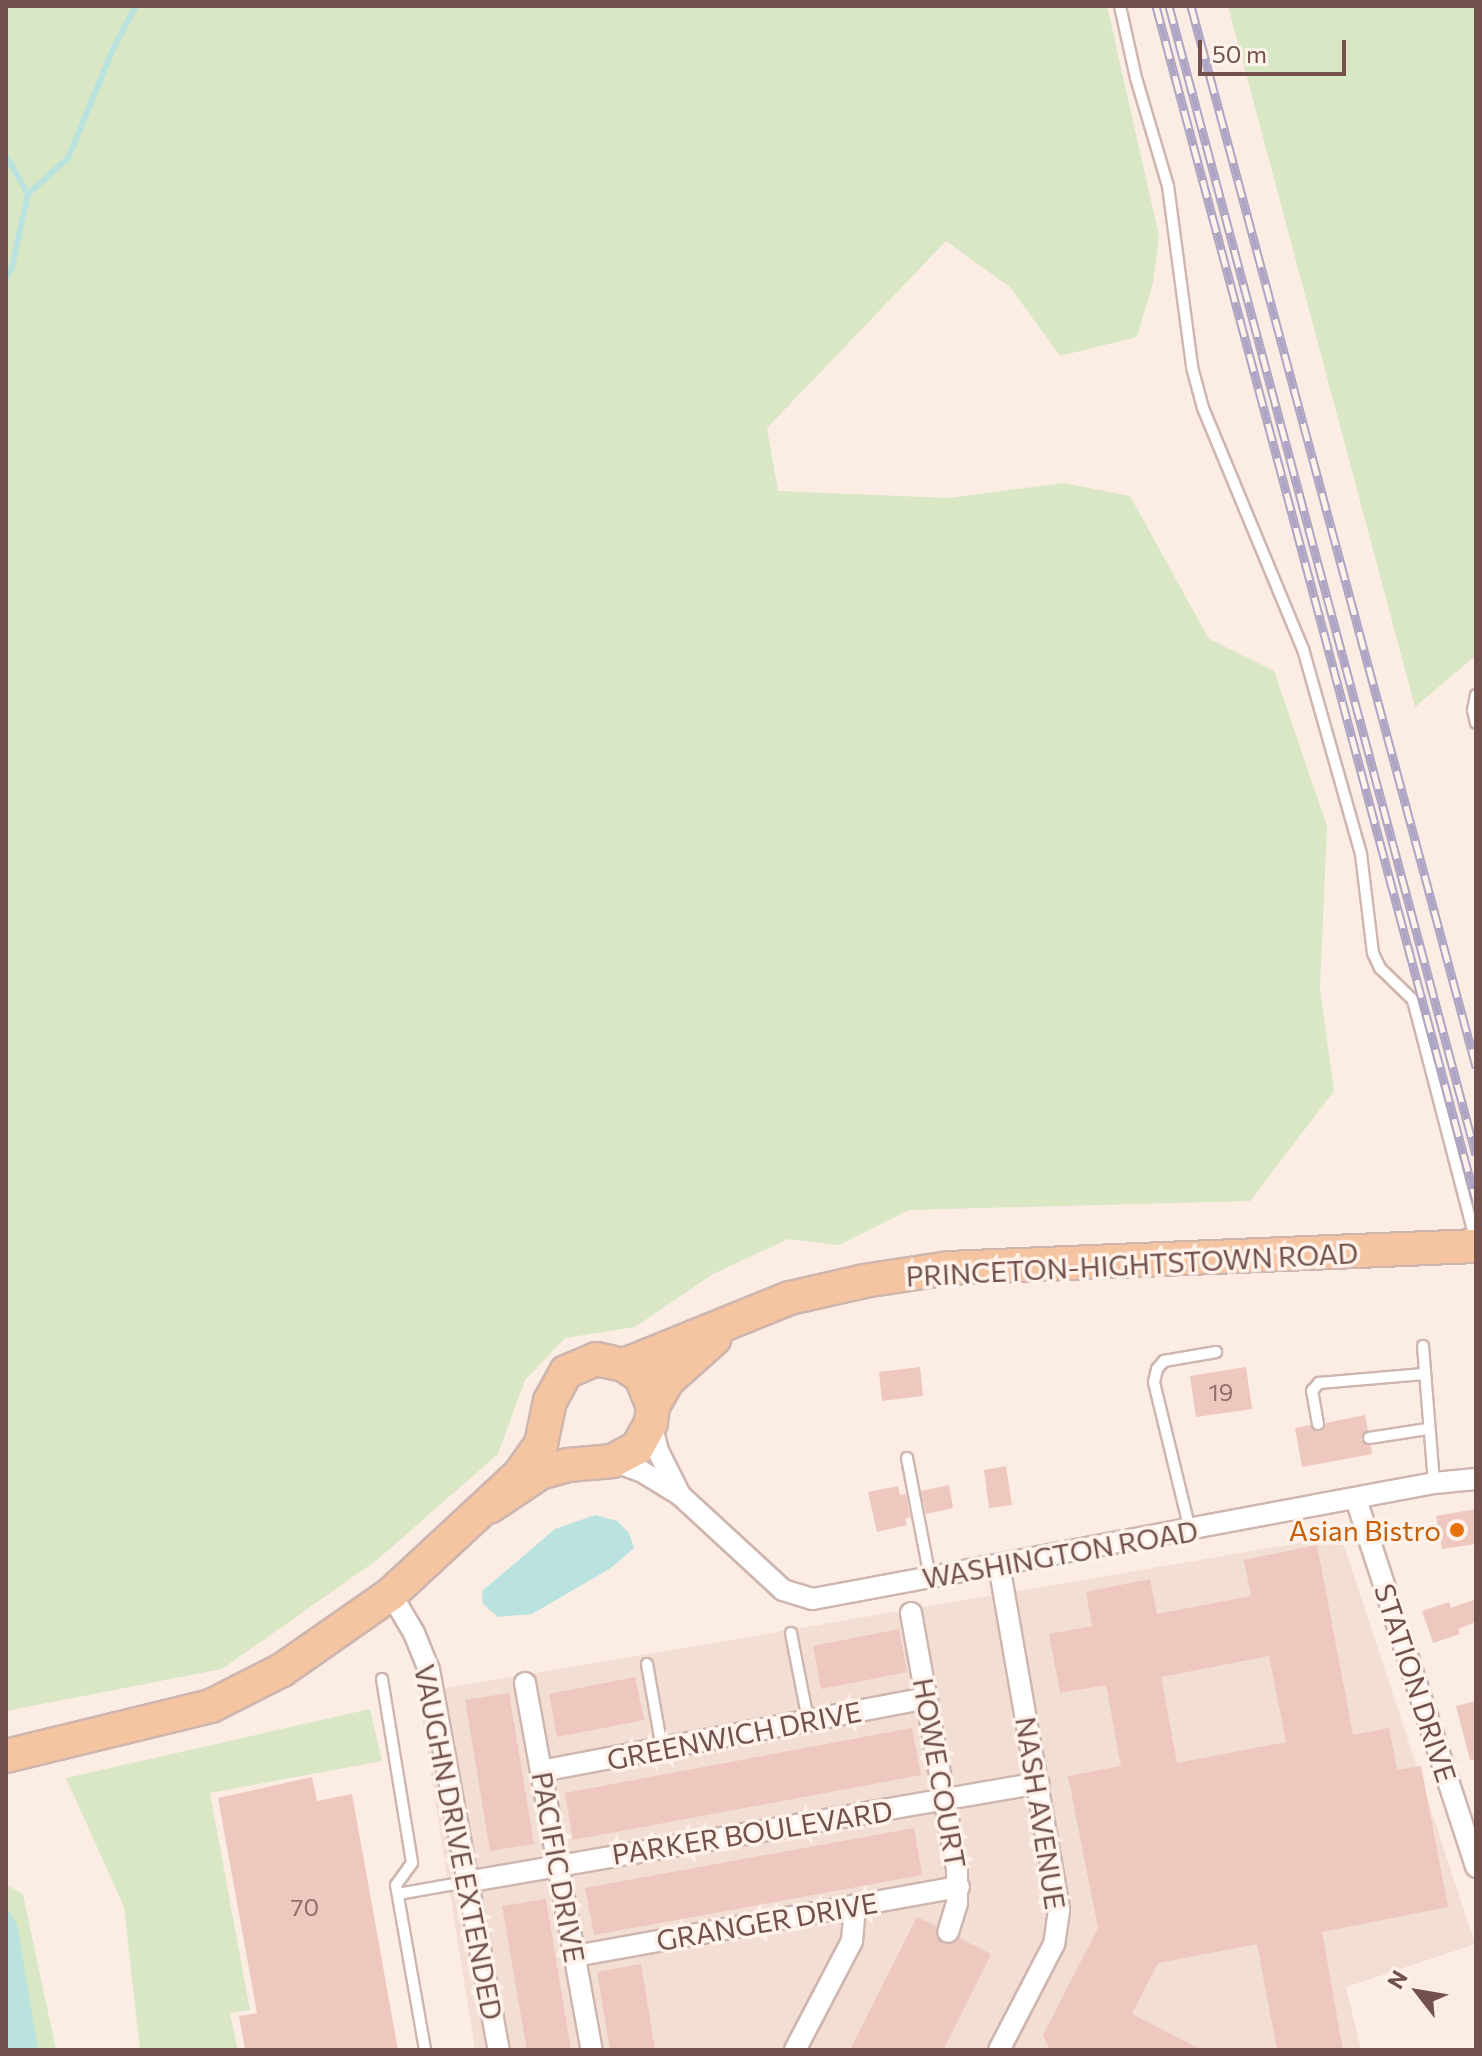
<!DOCTYPE html>
<style>
body{margin:0}
#map{position:relative;width:1482px;height:2056px;overflow:hidden;background:#fbede4;font-family:Commissioner,sans-serif}
div>[style]{position:absolute}
.residential>*{inset:0;background:#f2ded3}
.green>*{inset:0;background:#d9e7c4}
.water>*{inset:0;background:#bae3e0}
.stream>*{height:6px;margin:-3px;padding:0 3px;transform-origin:3px;border-radius:3px;background:#bae3e0}
.building>*{inset:0;background:#eec7be}
.roads{filter:drop-shadow(2px 0 #ceb6af) drop-shadow(-2px 0 #ceb6af) drop-shadow(0 2px #ceb6af) drop-shadow(0 -2px #ceb6af)}
.lane>*{height:10px;margin:-5px;padding:0 5px;transform-origin:5px;border-radius:5px;background:#fff}
.street>*{height:20px;margin:-10px;padding:0 10px;transform-origin:10px;border-radius:10px;background:#fff}
.primary>*{height:32px;margin:-16px;padding:0 16px;transform-origin:16px;border-radius:16px;background:#f5c4a1}
.rail>*{height:9px;margin-top:-4.5px;transform-origin:0;background:repeating-linear-gradient(90deg,#fef2ea 0 18px,#aea4c3 0 36px);box-sizing:border-box;border-block:2px solid #aea4c3}
.dots>*{width:22px;height:22px;translate:-50% -50%;box-sizing:border-box;border:4px solid #fef2ea;border-radius:50%}
span{translate:-50% -50%;white-space:nowrap;text-align:center;line-height:1.15;-webkit-text-stroke:7px #fef2ea;paint-order:stroke}
.number-label{font-size:24px;color:#916e68}
.number-label span{-webkit-text-stroke-width:0}
.street-label{font-size:28px;color:#72514c}
.food-label{font-size:28px;color:#c56008}
.right{translate:-100% -50%;text-align:right}
.frame{position:absolute;inset:0;border:8px solid #72514c;pointer-events:none}
.north{position:absolute;left:1378px;top:1952px;width:80px;height:80px;-webkit-text-stroke:6px #fef2ea;paint-order:stroke;rotate:301deg;font-size:22px;font-weight:700;line-height:32px;text-align:center;color:#72514c}
.north::after{content:'';display:block;margin:auto;width:28px;height:36px;background:#72514c;clip-path:polygon(50% 0,100% 100%,50% 72%,0 100%)}
.scale{position:absolute;left:1198px;top:40px;width:148px;height:36px;box-sizing:border-box;border:4px solid #72514c;border-top:0;padding-left:10px;font-size:24px;line-height:28px;white-space:nowrap;color:#72514c;-webkit-text-stroke:6px #fef2ea;paint-order:stroke}
</style>
<div id="map">
<div class="residential">
<div style="clip-path:polygon(1341px 1536px,1475px 1944px,1346px 1987px,1361px 2050px,475px 2050px,418px 1693px)"></div>
</div>
<div class="green">
<div style="clip-path:polygon(6px 6px,1107px 6px,1159px 236px,1153px 282px,1137px 337px,1060px 356px,1010px 287px,946px 241px,767px 428px,778px 491px,948px 498px,1063px 483px,1130px 496px,1209px 639px,1274px 671px,1327px 826px,1320px 989px,1334px 1091px,1250px 1201px,909px 1210px,839px 1245px,788px 1239px,713px 1274px,635px 1327px,565px 1338px,525px 1380px,498px 1454px,377px 1560px,222px 1669px,6px 1711px)"></div>
<div style="clip-path:polygon(1228px 6px,1476px 6px,1476px 655px,1415px 707px)"></div>
<div style="clip-path:polygon(370px 1709px,382px 1761px,210px 1793px,250px 2010px,230px 2013px,238px 2050px,140px 2050px,124px 1907px,66px 1778px)"></div>
<div style="clip-path:polygon(6px 1885px,23px 1894px,56px 2050px,6px 2050px)"></div>
</div>
<div class="water">
<div style="clip-path:polygon(595px 1515px,617px 1521px,629px 1533px,634px 1548px,611px 1568px,532px 1614px,498px 1617px,483px 1604px,482px 1591px,555px 1529px)"></div>
<div style="clip-path:polygon(6px 1906px,17px 1924px,38px 2050px,6px 2050px)"></div>
</div>
<div class="stream">
<div style="left:6px;top:156px;width:44px;rotate:59.9deg"></div>
<div style="left:28px;top:194px;width:75px;rotate:102.4deg"></div>
<div style="left:12px;top:267px;width:13px;rotate:119deg"></div>
<div style="left:28px;top:194px;width:54px;rotate:-42deg"></div>
<div style="left:68px;top:158px;width:120px;rotate:-67.5deg"></div>
<div style="left:114px;top:47px;width:47px;rotate:-61.8deg"></div>
</div>
<div class="building">
<div style="clip-path:polygon(920px 1367px,923px 1396px,882px 1401px,879px 1372px)"></div>
<div style="clip-path:polygon(1246px 1367px,1252px 1409px,1196px 1417px,1190px 1376px)"></div>
<div style="clip-path:polygon(1365px 1415px,1368px 1430px,1361px 1440px,1371px 1446px,1372px 1454px,1302px 1467px,1295px 1428px,1310px 1425px,1320px 1432px,1326px 1423px)"></div>
<div style="clip-path:polygon(1006px 1466px,1012px 1505px,989px 1508px,984px 1470px)"></div>
<div style="clip-path:polygon(949px 1485px,953px 1508px,926px 1514px,921px 1491px)"></div>
<div style="clip-path:polygon(898px 1486px,900px 1495px,906px 1494px,910px 1517px,905px 1519px,907px 1525px,877px 1532px,868px 1492px)"></div>
<div style="clip-path:polygon(1476px 1509px,1476px 1544px,1442px 1549px,1436px 1516px)"></div>
<div style="clip-path:polygon(evenodd,1317px 1545px,1353px 1735px,1389px 1728px,1397px 1770px,1421px 1766px,1448px 1907px,1322px 1932px,1343px 2050px,1277px 2050px,1257px 1944px,1158px 1963px,1132px 2014px,1202px 2050px,1050px 2050px,1043px 2035px,1098px 1928px,1068px 1776px,1121px 1766px,1106px 1685px,1060px 1693px,1049px 1634px,1092px 1626px,1086px 1592px,1150px 1579px,1157px 1614px,1251px 1596px,1244px 1560px,1317px 1545px,1269px 1656px,1286px 1742px,1177px 1763px,1161px 1677px,1269px 1656px)"></div>
<div style="clip-path:polygon(1476px 1599px,1476px 1622px,1458px 1629px,1460px 1634px,1433px 1643px,1422px 1611px,1449px 1602px,1451px 1608px)"></div>
<div style="clip-path:polygon(899px 1629px,907px 1672px,821px 1689px,813px 1646px)"></div>
<div style="clip-path:polygon(635px 1677px,644px 1720px,557px 1737px,549px 1694px)"></div>
<div style="clip-path:polygon(509px 1693px,534px 1844px,490px 1851px,465px 1700px)"></div>
<div style="clip-path:polygon(1476px 1701px,1476px 1760px,1470px 1760px,1456px 1706px)"></div>
<div style="clip-path:polygon(912px 1728px,921px 1775px,573px 1840px,565px 1793px)"></div>
<div style="clip-path:polygon(312px 1777px,317px 1801px,352px 1794px,398px 2050px,245px 2050px,239px 2016px,257px 2013px,218px 1798px)"></div>
<div style="clip-path:polygon(914px 1828px,922px 1875px,594px 1935px,585px 1888px)"></div>
<div style="clip-path:polygon(546px 1899px,571px 2050px,527px 2050px,502px 1906px)"></div>
<div style="clip-path:polygon(917px 1917px,936px 1926px,936px 1936px,943px 1944px,952px 1944px,959px 1938px,991px 1954px,943px 2050px,850px 2050px)"></div>
<div style="clip-path:polygon(641px 1964px,655px 2050px,610px 2050px,597px 1972px)"></div>
</div>
<div class="roads">
<div class="lane">
<div style="left:1120px;top:6px;width:74px;rotate:77.5deg"></div>
<div style="left:1136px;top:78px;width:113px;rotate:73.5deg"></div>
<div style="left:1168px;top:186px;width:183px;rotate:82.4deg"></div>
<div style="left:1192px;top:367px;width:42px;rotate:75deg"></div>
<div style="left:1203px;top:408px;width:261px;rotate:67.5deg"></div>
<div style="left:1303px;top:649px;width:213px;rotate:74.2deg"></div>
<div style="left:1361px;top:854px;width:100px;rotate:83.1deg"></div>
<div style="left:1373px;top:953px;width:17px;rotate:65deg"></div>
<div style="left:1380px;top:968px;width:46px;rotate:44.1deg"></div>
<div style="left:1413px;top:1000px;width:249px;rotate:75.4deg"></div>
<div style="left:1476px;top:695px;width:15px;rotate:101deg"></div>
<div style="left:1473px;top:710px;width:13px;rotate:77deg"></div>
<div style="left:1423px;top:1346px;width:137px;rotate:85.4deg"></div>
<div style="left:1318px;top:1424px;width:34px;rotate:-100deg"></div>
<div style="left:1312px;top:1391px;width:11px;rotate:-49deg"></div>
<div style="left:1319px;top:1383px;width:105px;rotate:-4.9deg"></div>
<div style="left:1369px;top:1438px;width:59px;rotate:-8.8deg"></div>
<div style="left:907px;top:1458px;width:121px;rotate:79.1deg"></div>
<div style="left:1190px;top:1530px;width:152px;rotate:-103.7deg"></div>
<div style="left:1154px;top:1382px;width:13px;rotate:-77deg"></div>
<div style="left:1157px;top:1369px;width:11px;rotate:-49deg"></div>
<div style="left:1164px;top:1361px;width:53px;rotate:-9.8deg"></div>
<div style="left:791px;top:1633px;width:89px;rotate:78.9deg"></div>
<div style="left:647px;top:1664px;width:85px;rotate:79.9deg"></div>
<div style="left:382px;top:1679px;width:186px;rotate:80.7deg"></div>
<div style="left:412px;top:1863px;width:27px;rotate:126deg"></div>
<div style="left:396px;top:1885px;width:168px;rotate:80deg"></div>
<div style="left:398px;top:1894px;width:69px;rotate:-10deg"></div>
</div>
<div class="street">
<div style="left:651px;top:1423px;width:29px;rotate:76deg"></div>
<div style="left:658px;top:1451px;width:49px;rotate:63.4deg"></div>
<div style="left:613px;top:1461px;width:30px;rotate:20deg"></div>
<div style="left:641px;top:1471px;width:46px;rotate:31.6deg"></div>
<div style="left:680px;top:1495px;width:140px;rotate:42.7deg"></div>
<div style="left:783px;top:1590px;width:31px;rotate:17deg"></div>
<div style="left:813px;top:1599px;width:632px;rotate:-10.58deg"></div>
<div style="left:1434px;top:1483px;width:42px;rotate:-5.4deg"></div>
<div style="left:1356px;top:1499px;width:387px;rotate:71.9deg"></div>
<div style="left:999px;top:1565px;width:350px;rotate:80.1deg"></div>
<div style="left:1059px;top:1910px;width:34px;rotate:98deg"></div>
<div style="left:1054px;top:1944px;width:119px;rotate:117.4deg"></div>
<div style="left:391px;top:1594px;width:45px;rotate:59.5deg"></div>
<div style="left:414px;top:1633px;width:40px;rotate:68deg"></div>
<div style="left:429px;top:1670px;width:386px;rotate:79.6deg"></div>
<div style="left:911px;top:1613px;width:259px;rotate:79.8deg"></div>
<div style="left:957px;top:1868px;width:35px;rotate:90deg"></div>
<div style="left:957px;top:1903px;width:30px;rotate:107deg"></div>
<div style="left:525px;top:1683px;width:373px;rotate:79.7deg"></div>
<div style="left:541px;top:1771px;width:393px;rotate:-10.7deg"></div>
<div style="left:466px;top:1882px;width:581px;rotate:-9.8deg"></div>
<div style="left:575px;top:1956px;width:390px;rotate:-10.2deg"></div>
<div style="left:795px;top:2050px;width:123px;rotate:-62.4deg"></div>
<div style="left:852px;top:1941px;width:36px;rotate:-85deg"></div>
</div>
<div class="primary">
<div style="left:624px;top:1365px;width:179px;rotate:-22deg"></div>
<div style="left:790px;top:1298px;width:76px;rotate:-12.9deg"></div>
<div style="left:864px;top:1281px;width:86px;rotate:-8.7deg"></div>
<div style="left:949px;top:1268px;width:527px;rotate:-2.39deg"></div>
<div style="left:653px;top:1406px;width:30px;rotate:-60deg"></div>
<div style="left:668px;top:1380px;width:62px;rotate:-41.7deg"></div>
<div style="left:6px;top:1756px;width:211px;rotate:-13.7deg"></div>
<div style="left:211px;top:1706px;width:80px;rotate:-26.9deg"></div>
<div style="left:282px;top:1670px;width:133px;rotate:-34.9deg"></div>
<div style="left:391px;top:1594px;width:176px;rotate:-42.9deg"></div>
<div style="left:520px;top:1474px;width:37px;rotate:-55deg"></div>
<div style="left:541px;top:1444px;width:44px;rotate:-78.2deg"></div>
<div style="left:550px;top:1401px;width:33px;rotate:-61deg"></div>
<div style="left:566px;top:1372px;width:33px;rotate:-23deg"></div>
<div style="left:596px;top:1359px;width:29px;rotate:12deg"></div>
<div style="left:624px;top:1365px;width:21px;rotate:35deg"></div>
<div style="left:641px;top:1377px;width:31px;rotate:68deg"></div>
<div style="left:653px;top:1406px;width:17px;rotate:97deg"></div>
<div style="left:651px;top:1423px;width:29px;rotate:119deg"></div>
<div style="left:637px;top:1448px;width:27px;rotate:152deg"></div>
<div style="left:613px;top:1461px;width:45px;rotate:174.9deg"></div>
<div style="left:568px;top:1465px;width:29px;rotate:164deg"></div>
<div style="left:540px;top:1473px;width:61px;rotate:146.3deg"></div>
</div>
</div>
<div class="rail">
<div style="left:1156px;top:6px;width:1237px;rotate:75.01deg"></div>
<div style="left:1169px;top:6px;width:1189px;rotate:75.04deg"></div>
<div style="left:1191px;top:6px;width:1099px;rotate:74.96deg"></div>
</div>
<div class="dots">
<div style="left:1457px;top:1530px;background:#e8710a"></div>
</div>
<div class="number-label">
<span style="left:1221px;top:1392px">19</span>
<span style="left:305px;top:1907px">70</span>
</div>
<div class="street-label">
<span style="left:1132px;top:1264px;rotate:-3deg">PRINCETON-HIGHTSTOWN ROAD</span>
<span style="left:1060px;top:1554px;rotate:-10deg">WASHINGTON ROAD</span>
<span style="left:1416px;top:1683px;rotate:72deg">STATION DRIVE</span>
<span style="left:734px;top:1735px;rotate:-11deg">GREENWICH DRIVE</span>
<span style="left:940px;top:1773px;rotate:80deg">HOWE COURT</span>
<span style="left:1041px;top:1813px;rotate:81deg">NASH AVENUE</span>
<span style="left:752px;top:1832px;rotate:-9deg">PARKER BOULEVARD</span>
<span style="left:459px;top:1842px;rotate:79deg">VAUGHN DRIVE EXTENDED</span>
<span style="left:559px;top:1867px;rotate:80deg">PACIFIC DRIVE</span>
<span style="left:767px;top:1921px;rotate:-10deg">GRANGER DRIVE</span>
</div>
<div class="food-label">
<span class="right" style="left:1441px;top:1530px">Asian Bistro</span>
</div>
<div class="frame"></div>
<div class="north">N</div>
<div class="scale">50 m</div>
</div>
